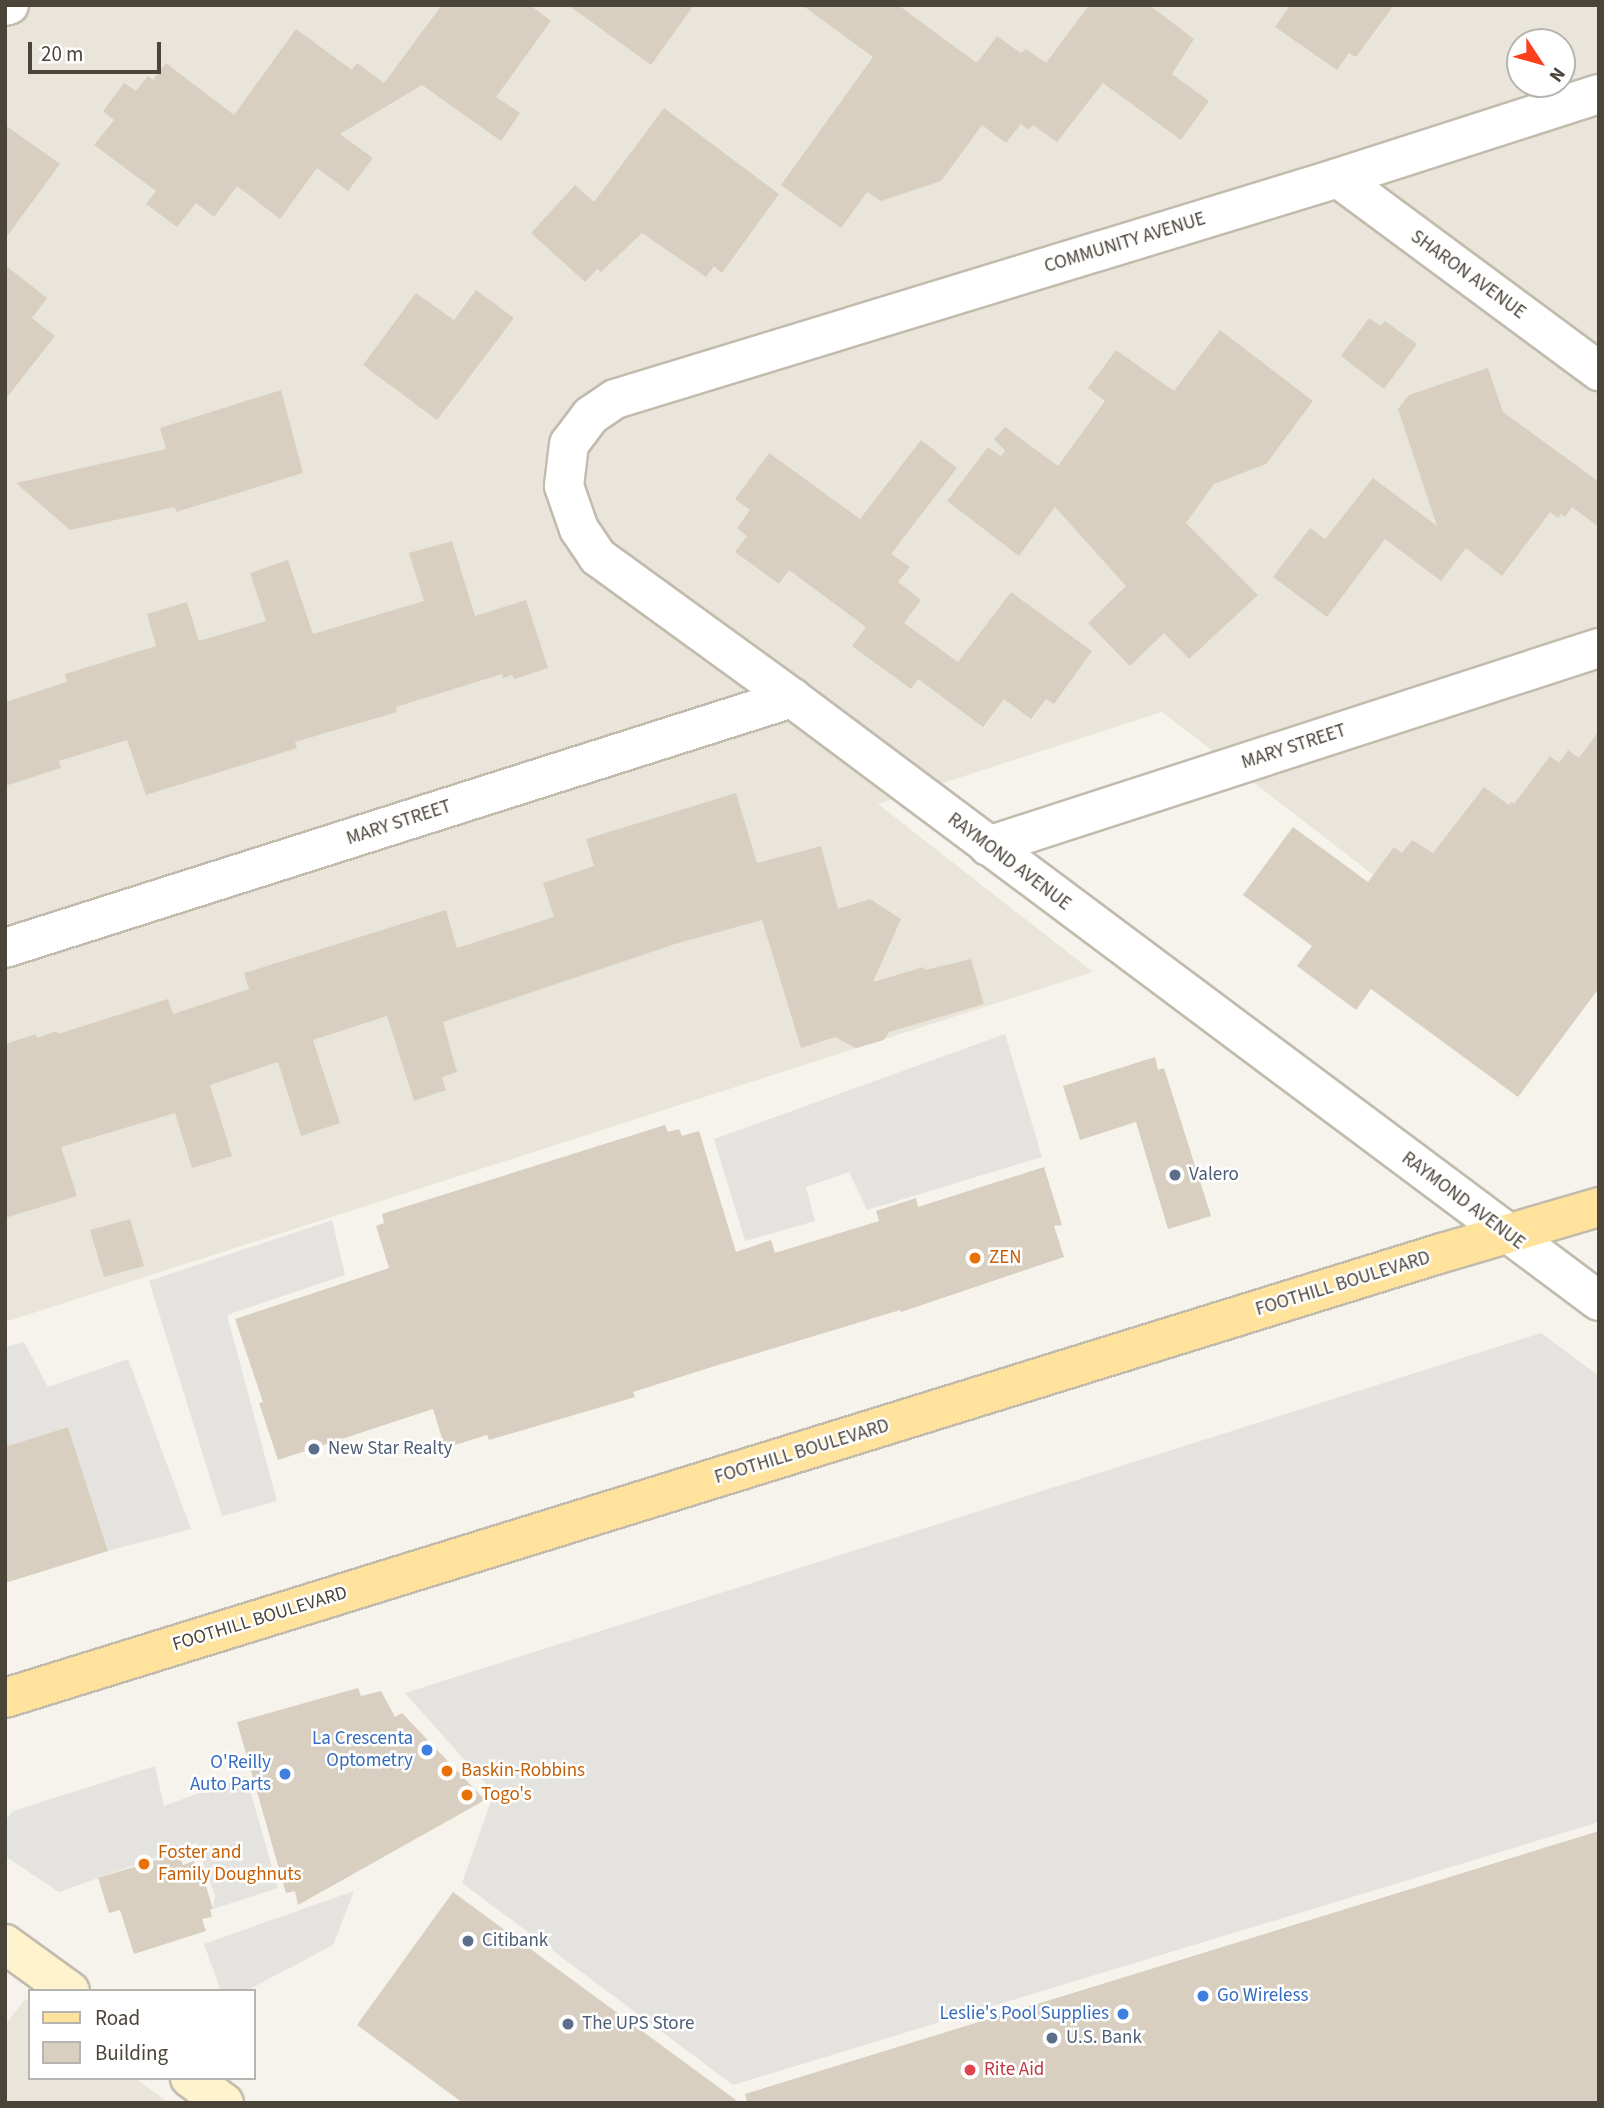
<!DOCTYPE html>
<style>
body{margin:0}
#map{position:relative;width:1604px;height:2108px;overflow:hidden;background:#f6f3ec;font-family:"Source Sans 3",sans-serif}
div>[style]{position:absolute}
.residential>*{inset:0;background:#eae5da}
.parking>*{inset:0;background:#e5e3e0}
.building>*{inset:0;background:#d8cfc1}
.roads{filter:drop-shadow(2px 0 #c2bbae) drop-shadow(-2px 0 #c2bbae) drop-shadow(0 2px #c2bbae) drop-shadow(0 -2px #c2bbae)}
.street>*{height:38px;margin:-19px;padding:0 19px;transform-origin:19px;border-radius:19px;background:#fff}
.secondary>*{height:38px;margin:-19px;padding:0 19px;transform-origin:19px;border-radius:19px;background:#fff3cd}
.primary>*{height:38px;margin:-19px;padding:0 19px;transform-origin:19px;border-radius:19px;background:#ffe39c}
.dots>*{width:19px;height:19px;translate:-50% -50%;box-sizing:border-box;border:4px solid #fff;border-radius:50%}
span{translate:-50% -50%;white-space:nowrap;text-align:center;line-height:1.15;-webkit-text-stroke:5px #fff;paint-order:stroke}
.street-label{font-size:19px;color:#4b4439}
.service-label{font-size:19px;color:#4e5e75}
.left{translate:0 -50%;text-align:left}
.food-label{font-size:19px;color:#c56008}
.shop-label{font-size:19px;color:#366cbe}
.right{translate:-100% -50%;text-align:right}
.health-label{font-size:19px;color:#be3a42}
.frame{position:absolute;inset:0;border:7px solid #4b4439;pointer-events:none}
.legend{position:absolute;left:28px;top:1989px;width:228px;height:91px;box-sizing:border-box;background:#fff;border:2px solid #b7b4b0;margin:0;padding:9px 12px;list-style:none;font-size:21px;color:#4b4439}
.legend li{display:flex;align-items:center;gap:14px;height:35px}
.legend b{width:35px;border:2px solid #b7b4b0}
.north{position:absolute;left:1506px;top:28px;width:70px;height:70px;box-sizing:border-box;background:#fff;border:2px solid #b7b4b0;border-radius:50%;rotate:126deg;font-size:19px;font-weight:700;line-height:28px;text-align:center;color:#4b4439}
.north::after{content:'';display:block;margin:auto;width:24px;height:32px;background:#fc3f1d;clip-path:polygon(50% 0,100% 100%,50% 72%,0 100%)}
.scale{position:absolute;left:28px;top:42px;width:133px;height:32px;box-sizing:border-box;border:4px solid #4b4439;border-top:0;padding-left:9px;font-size:21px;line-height:24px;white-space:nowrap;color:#4b4439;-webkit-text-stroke:5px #fff;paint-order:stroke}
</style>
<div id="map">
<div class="residential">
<div style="clip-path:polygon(evenodd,5px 5px,1599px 5px,1599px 921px,1498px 971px,1162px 712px,878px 804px,1093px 972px,5px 1322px,5px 5px,1520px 42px,1562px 42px,1562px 84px,1520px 84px,1520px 42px)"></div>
<div style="clip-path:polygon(25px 1999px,30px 2002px,30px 2078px,135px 2078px,169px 2103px,5px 2103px,5px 2025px)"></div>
</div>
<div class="parking">
<div style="clip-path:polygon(1005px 1034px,1042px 1157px,867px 1210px,849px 1172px,806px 1187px,815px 1221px,745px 1241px,714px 1139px)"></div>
<div style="clip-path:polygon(332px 1220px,345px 1275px,227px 1315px,277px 1501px,222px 1516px,149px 1281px)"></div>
<div style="clip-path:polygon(1541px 1333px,1599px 1376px,1599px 1822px,733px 2085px,462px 1883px,494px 1793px,405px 1693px)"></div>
<div style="clip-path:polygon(24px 1342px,48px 1387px,128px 1359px,191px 1529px,108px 1551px,68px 1427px,5px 1447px,5px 1347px)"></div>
<div style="clip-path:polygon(155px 1766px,164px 1806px,246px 1776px,278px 1888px,213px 1909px,215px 1896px,196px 1843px,59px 1892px,5px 1856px,5px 1821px,13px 1811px)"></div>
<div style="clip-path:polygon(354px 1891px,333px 1945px,246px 1991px,221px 1991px,204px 1944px)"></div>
</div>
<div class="building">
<div style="clip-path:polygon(442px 5px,530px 5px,551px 21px,496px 97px,520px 113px,501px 141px,422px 85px,340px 134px,373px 158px,348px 191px,317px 168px,280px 219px,237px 186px,214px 217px,196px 203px,177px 227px,146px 204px,156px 191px,94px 145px,114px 120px,103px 111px,124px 83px,136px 91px,148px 76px,153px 80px,166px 63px,234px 115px,296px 29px,352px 70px,357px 63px,384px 83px)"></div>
<div style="clip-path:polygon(568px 5px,694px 5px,651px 65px)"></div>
<div style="clip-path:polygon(802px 5px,898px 5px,977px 63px,997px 36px,1021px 53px,1026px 49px,1046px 63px,1089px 5px,1149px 5px,1194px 39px,1172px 74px,1209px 101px,1181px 140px,1103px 83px,1057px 142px,1033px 125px,1029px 130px,1021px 124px,1006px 143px,982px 125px,941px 181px,881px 201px,867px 192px,841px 228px,781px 185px,873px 57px)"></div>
<div style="clip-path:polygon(1290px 5px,1394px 5px,1356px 57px,1349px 53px,1337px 70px,1275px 27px)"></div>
<div style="clip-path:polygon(664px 108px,779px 194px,722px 273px,714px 266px,706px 277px,642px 233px,601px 272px,597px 269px,585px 282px,531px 233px,575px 185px,594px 202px)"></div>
<div style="clip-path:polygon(5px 125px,60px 164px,5px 239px)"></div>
<div style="clip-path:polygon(5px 265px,47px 298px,32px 318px,55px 336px,5px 400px)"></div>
<div style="clip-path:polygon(476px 290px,514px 318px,437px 420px,363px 365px,416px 293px,454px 320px)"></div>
<div style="clip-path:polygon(1369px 318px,1381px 326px,1385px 321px,1417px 344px,1384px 389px,1341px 356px)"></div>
<div style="clip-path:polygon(1220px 330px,1313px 401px,1266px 464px,1214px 484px,1186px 523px,1258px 595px,1189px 659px,1164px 633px,1130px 666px,1088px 623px,1126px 586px,1055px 507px,1019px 556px,947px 501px,988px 447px,1001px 456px,1005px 451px,994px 439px,1005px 427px,1058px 466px,1105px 401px,1088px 388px,1116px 350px,1174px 391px)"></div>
<div style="clip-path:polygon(1488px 368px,1503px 412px,1599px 482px,1599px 527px,1572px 507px,1565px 517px,1561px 514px,1558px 518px,1550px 512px,1502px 576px,1466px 548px,1441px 581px,1385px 539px,1327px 617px,1273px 577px,1310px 528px,1325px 539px,1373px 478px,1437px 526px,1398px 409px,1409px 395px)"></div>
<div style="clip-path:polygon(281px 390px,303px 473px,176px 512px,175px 507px,70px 530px,16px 483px,166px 449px,160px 428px)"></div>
<div style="clip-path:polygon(921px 440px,957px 468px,891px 554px,910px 567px,898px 582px,921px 600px,904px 623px,958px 662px,1011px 592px,1092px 651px,1054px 704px,1046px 699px,1031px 719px,1004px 699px,983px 727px,918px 679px,911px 689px,852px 646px,866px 627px,789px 570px,779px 584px,735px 552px,747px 536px,737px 528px,750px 510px,735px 499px,769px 453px,860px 519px)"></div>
<div style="clip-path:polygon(452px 541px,475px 616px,526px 600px,548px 668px,514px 679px,512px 675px,503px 678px,502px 674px,396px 707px,397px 712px,295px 742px,297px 748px,146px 795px,127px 740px,59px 761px,61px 768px,5px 786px,5px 702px,67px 682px,65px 674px,156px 646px,147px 614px,187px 602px,199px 641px,266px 621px,250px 573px,288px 560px,313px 634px,424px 601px,409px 553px)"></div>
<div style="clip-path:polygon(1599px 731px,1599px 988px,1518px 1097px,1371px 989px,1356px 1010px,1297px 966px,1312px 946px,1243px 895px,1293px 827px,1368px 882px,1394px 847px,1402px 853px,1412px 840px,1433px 853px,1484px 787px,1509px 805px,1511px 802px,1514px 804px,1550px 756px,1559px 763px,1568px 750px,1579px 758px)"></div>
<div style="clip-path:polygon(736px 793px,757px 863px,821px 846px,838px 909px,870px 899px,901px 919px,873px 982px,924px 967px,925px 970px,971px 959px,984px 1004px,889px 1032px,884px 1040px,856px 1048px,835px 1037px,801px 1048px,762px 920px,675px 944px,443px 1022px,457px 1072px,442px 1077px,446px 1090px,414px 1101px,387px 1016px,313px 1040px,340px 1123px,301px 1136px,278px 1062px,210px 1085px,232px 1156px,192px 1168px,175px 1113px,61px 1147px,77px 1196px,5px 1218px,5px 1044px,36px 1034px,37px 1038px,57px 1031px,58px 1034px,168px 999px,173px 1014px,249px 989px,244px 973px,446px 910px,457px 948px,554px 917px,543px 883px,594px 866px,586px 839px)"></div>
<div style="clip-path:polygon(1155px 1057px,1158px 1070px,1164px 1068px,1211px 1216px,1168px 1229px,1136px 1122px,1080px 1140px,1063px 1086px)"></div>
<div style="clip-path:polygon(665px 1125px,668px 1132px,679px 1129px,682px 1136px,699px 1131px,736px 1252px,771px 1240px,775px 1253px,879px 1221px,876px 1211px,916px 1198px,918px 1207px,1044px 1167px,1062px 1225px,1054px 1226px,1064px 1257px,901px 1312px,900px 1310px,715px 1366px,633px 1392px,635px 1397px,489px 1440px,487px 1435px,445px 1448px,433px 1409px,278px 1460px,259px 1403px,263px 1402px,235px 1319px,389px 1268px,376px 1226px,384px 1223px,382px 1214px)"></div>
<div style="clip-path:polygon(130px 1219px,144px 1266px,104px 1277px,90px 1230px)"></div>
<div style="clip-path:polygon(68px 1427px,108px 1551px,5px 1583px,5px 1447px)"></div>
<div style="clip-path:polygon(358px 1688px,361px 1696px,381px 1691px,395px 1717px,402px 1713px,485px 1800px,298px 1905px,295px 1891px,286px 1893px,237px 1722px)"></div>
<div style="clip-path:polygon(1599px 1831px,1599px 2103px,747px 2103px,745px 2094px)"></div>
<div style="clip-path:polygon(179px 1853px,183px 1865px,194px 1861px,197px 1871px,201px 1870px,213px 1909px,210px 1909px,212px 1917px,202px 1919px,206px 1931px,134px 1954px,120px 1910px,109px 1913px,98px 1878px)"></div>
<div style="clip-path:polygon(453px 1892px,740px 2103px,463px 2103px,357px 2025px)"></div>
</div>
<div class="roads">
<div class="street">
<div style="left:5px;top:6px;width:4px;rotate:-14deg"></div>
<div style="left:1599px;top:94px;width:274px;rotate:162.2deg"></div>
<div style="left:1338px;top:178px;width:756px;rotate:163deg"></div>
<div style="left:615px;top:399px;width:29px;rotate:146deg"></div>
<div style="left:591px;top:415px;width:36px;rotate:127deg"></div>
<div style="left:569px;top:444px;width:42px;rotate:96.8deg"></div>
<div style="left:564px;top:486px;width:46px;rotate:70.8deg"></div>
<div style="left:579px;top:529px;width:34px;rotate:56deg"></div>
<div style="left:598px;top:557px;width:240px;rotate:36deg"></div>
<div style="left:792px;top:698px;width:1007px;rotate:36.77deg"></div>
<div style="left:1338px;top:178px;width:325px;rotate:36.5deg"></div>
<div style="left:988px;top:846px;width:642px;rotate:-17.96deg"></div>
<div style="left:5px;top:948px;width:826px;rotate:-17.62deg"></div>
</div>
<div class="secondary">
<div style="left:5px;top:1944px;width:80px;rotate:35.9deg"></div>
<div style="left:190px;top:2078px;width:42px;rotate:36.3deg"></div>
</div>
<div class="primary">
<div style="left:5px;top:1698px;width:1504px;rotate:-17.21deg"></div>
<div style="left:1442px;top:1253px;width:164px;rotate:-16.3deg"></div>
</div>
</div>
<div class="dots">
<div style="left:1175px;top:1175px;background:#5c6f8a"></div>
<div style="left:975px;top:1258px;background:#e8710a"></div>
<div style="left:314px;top:1449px;background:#5c6f8a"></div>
<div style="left:427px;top:1750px;background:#3f7fe0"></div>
<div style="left:447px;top:1771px;background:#e8710a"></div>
<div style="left:285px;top:1774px;background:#3f7fe0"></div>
<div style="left:467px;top:1795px;background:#e8710a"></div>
<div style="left:144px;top:1864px;background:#e8710a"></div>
<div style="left:468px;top:1941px;background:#5c6f8a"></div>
<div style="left:1203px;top:1996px;background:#3f7fe0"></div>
<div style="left:1123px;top:2014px;background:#3f7fe0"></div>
<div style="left:568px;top:2024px;background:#5c6f8a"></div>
<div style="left:1052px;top:2038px;background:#5c6f8a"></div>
<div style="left:970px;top:2070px;background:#e0444e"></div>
</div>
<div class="street-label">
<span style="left:1125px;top:243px;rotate:-17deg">COMMUNITY AVENUE</span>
<span style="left:1468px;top:275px;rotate:36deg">SHARON AVENUE</span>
<span style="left:1294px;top:747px;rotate:-18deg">MARY STREET</span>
<span style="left:399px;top:823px;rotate:-18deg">MARY STREET</span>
<span style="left:1009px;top:862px;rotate:37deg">RAYMOND AVENUE</span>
<span style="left:1463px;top:1201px;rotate:37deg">RAYMOND AVENUE</span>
<span style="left:1343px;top:1284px;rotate:-17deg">FOOTHILL BOULEVARD</span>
<span style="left:802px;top:1452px;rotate:-17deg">FOOTHILL BOULEVARD</span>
<span style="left:260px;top:1619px;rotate:-17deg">FOOTHILL BOULEVARD</span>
</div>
<div class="service-label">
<span class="left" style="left:1189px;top:1175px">Valero</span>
<span class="left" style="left:328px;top:1449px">New Star Realty</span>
<span class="left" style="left:482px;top:1941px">Citibank</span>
<span class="left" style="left:582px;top:2024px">The UPS Store</span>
<span class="left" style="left:1066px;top:2038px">U.S. Bank</span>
</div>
<div class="food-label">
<span class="left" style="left:989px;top:1258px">ZEN</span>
<span class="left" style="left:461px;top:1771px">Baskin-Robbins</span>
<span class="left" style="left:481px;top:1795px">Togo's</span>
<span class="left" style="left:158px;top:1864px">Foster and<br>Family Doughnuts</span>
</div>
<div class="shop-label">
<span class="right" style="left:413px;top:1750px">La Crescenta<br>Optometry</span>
<span class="right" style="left:271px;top:1774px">O'Reilly<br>Auto Parts</span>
<span class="left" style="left:1217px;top:1996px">Go Wireless</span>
<span class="right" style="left:1109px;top:2014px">Leslie's Pool Supplies</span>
</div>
<div class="health-label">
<span class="left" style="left:984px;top:2070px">Rite Aid</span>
</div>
<div class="frame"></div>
<ul class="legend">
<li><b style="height:9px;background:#ffe39c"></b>Road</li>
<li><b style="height:19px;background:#d8cfc1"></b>Building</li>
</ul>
<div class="north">N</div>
<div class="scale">20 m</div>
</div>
